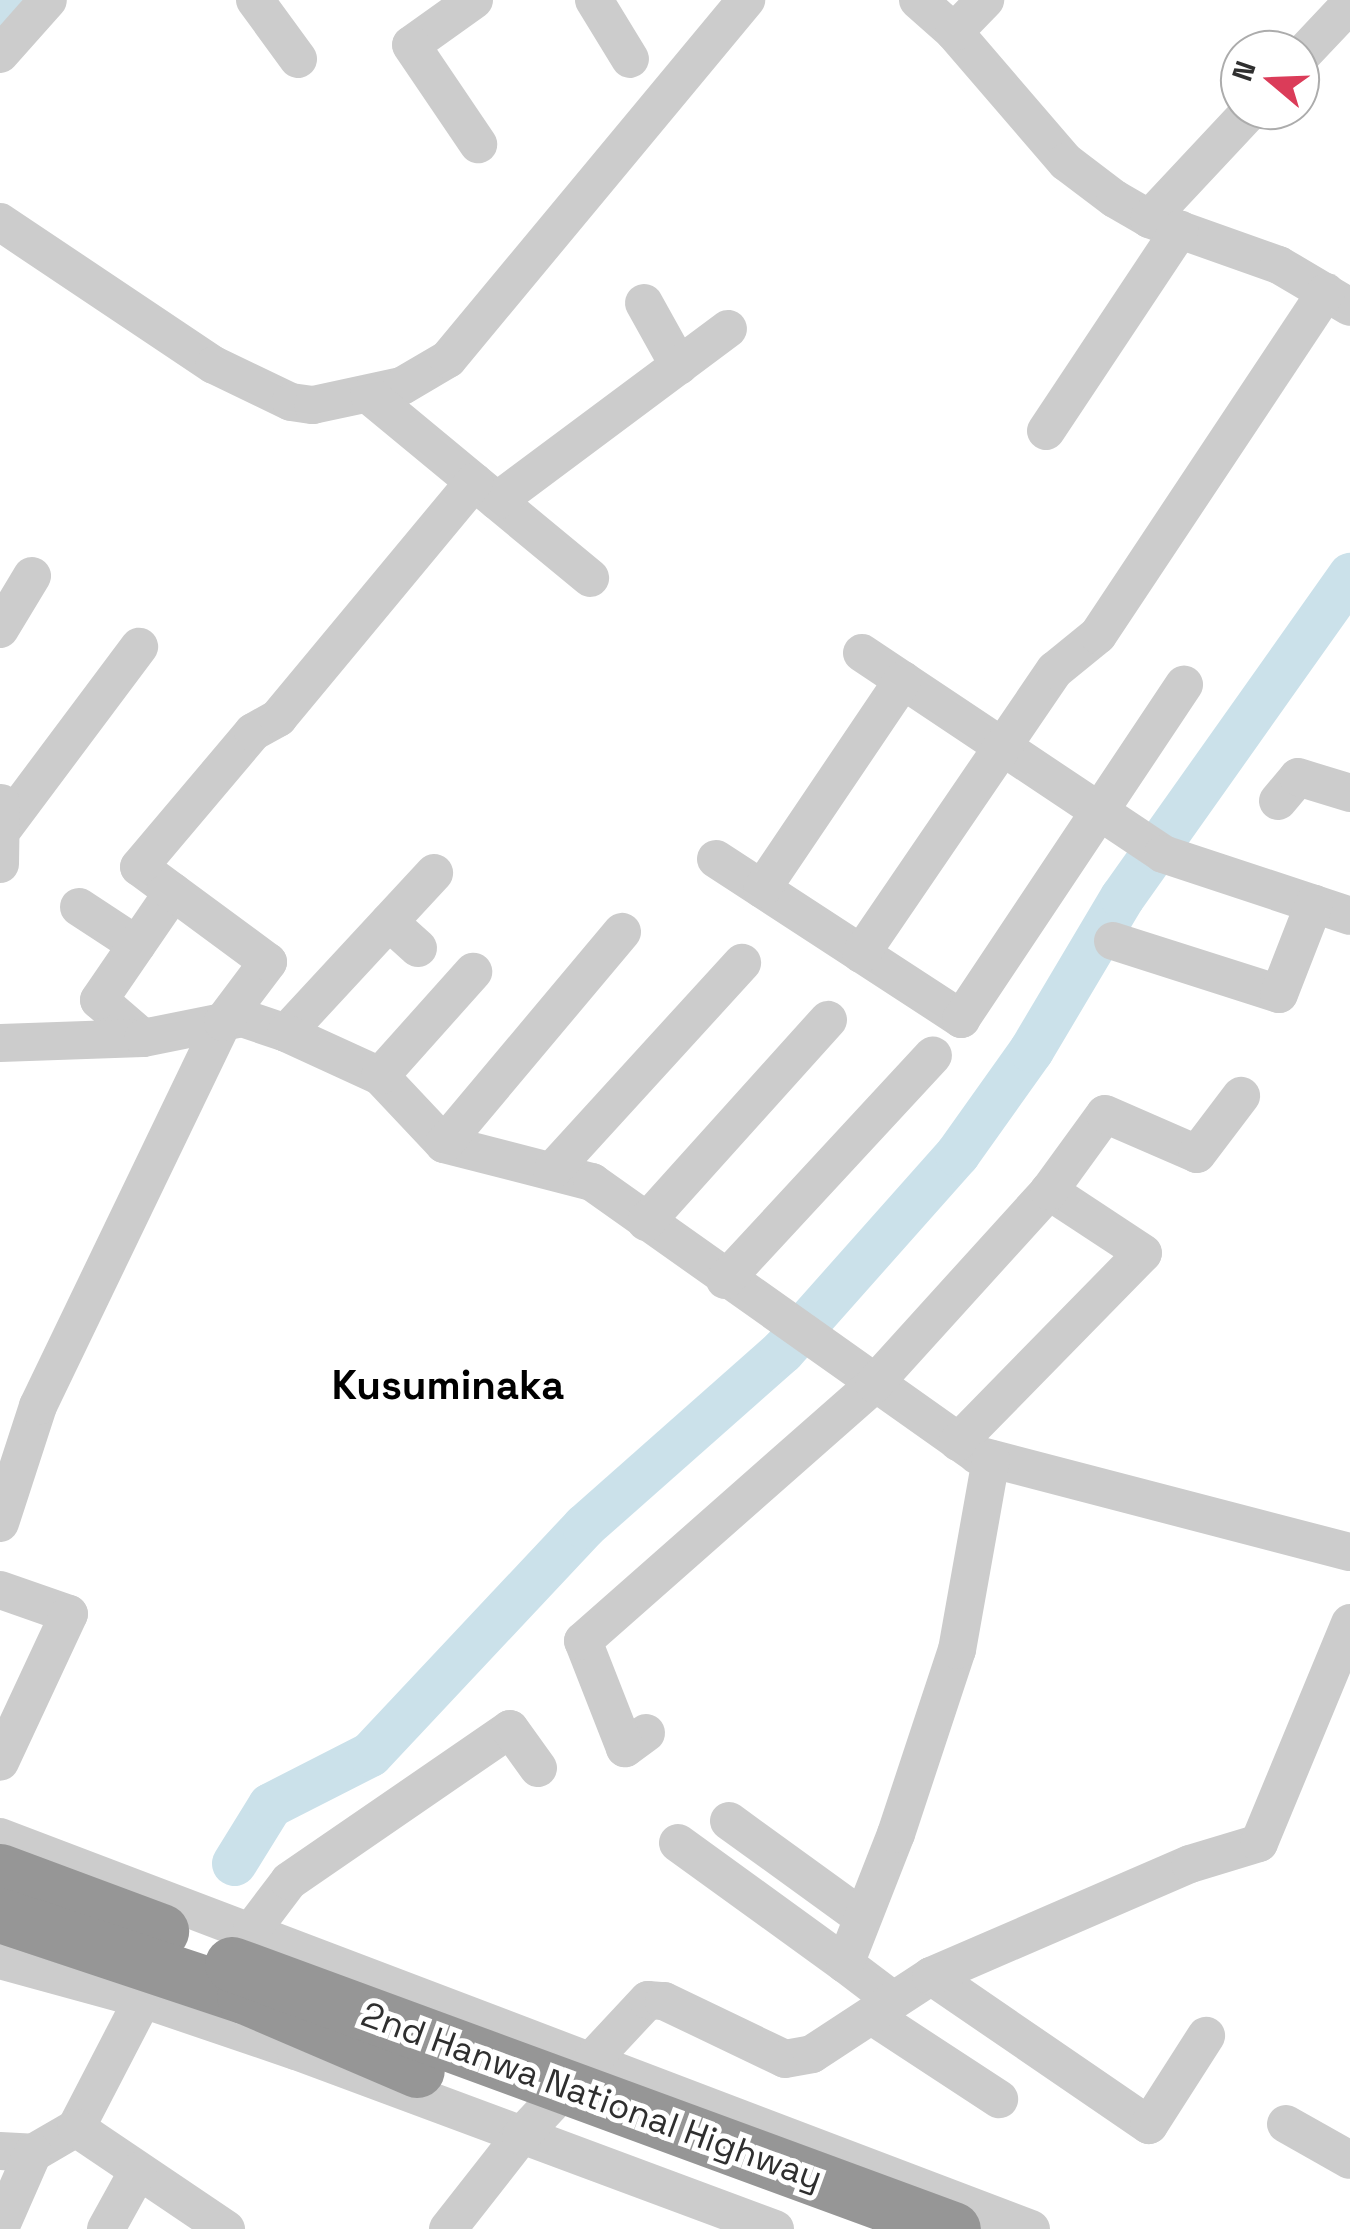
<!DOCTYPE html>
<style>
body{margin:0}
#map{position:relative;width:1350px;height:2229px;overflow:hidden;background:#fff;font-family:"Space Grotesk",sans-serif}
div>[style]{position:absolute}
.river>*{height:45px;margin:-22.5px;padding:0 22.5px;transform-origin:22.5px;border-radius:22.5px;background:#cbe1ea}
.minor>*{height:38px;margin:-19px;padding:0 19px;transform-origin:19px;border-radius:19px;background:#ccc}
.highway>*{height:55px;margin:-27.5px;padding:0 27.5px;transform-origin:27.5px;border-radius:27.5px;background:#969696}
.highway-bridge>*{height:55px;margin:-27.5px;padding:0 27.5px;transform-origin:27.5px;border-radius:27.5px;background:#969696}
span{translate:-50% -50%;white-space:nowrap;text-align:center;line-height:1.15;-webkit-text-stroke:10px #fff;paint-order:stroke}
.street-label{font-size:35px;color:#2f2f2f}
.quarter-label{font-size:40px;color:#000;font-weight:700}
.north{position:absolute;left:1220px;top:30px;width:100px;height:100px;box-sizing:border-box;background:#fff;border:2px solid #acacac;border-radius:50%;rotate:289deg;font-size:28px;font-weight:700;line-height:40px;text-align:center;color:#2f2f2f}
.north::after{content:'';display:block;margin:auto;width:35px;height:45px;background:#db3c59;clip-path:polygon(50% 0,100% 100%,50% 72%,0 100%)}
</style>
<div id="map">
<div class="river">
<div style="left:0;top:20px;width:26px;rotate:-50deg"></div>
<div style="left:234px;top:1863px;width:68px;rotate:-58.2deg"></div>
<div style="left:270px;top:1805px;width:112px;rotate:-27deg"></div>
<div style="left:370px;top:1754px;width:313px;rotate:-46.8deg"></div>
<div style="left:584px;top:1526px;width:264px;rotate:-41.5deg"></div>
<div style="left:782px;top:1351px;width:264px;rotate:-48.4deg"></div>
<div style="left:957px;top:1154px;width:128px;rotate:-54.6deg"></div>
<div style="left:1031px;top:1050px;width:178px;rotate:-59.3deg"></div>
<div style="left:1122px;top:897px;width:395px;rotate:-54.7deg"></div>
</div>
<div class="minor">
<div style="left:255px;top:0;width:73px;rotate:53.9deg"></div>
<div style="left:474px;top:0;width:77px;rotate:144.5deg"></div>
<div style="left:411px;top:45px;width:120px;rotate:55.9deg"></div>
<div style="left:594px;top:0;width:69px;rotate:58.6deg"></div>
<div style="left:918px;top:0;width:48px;rotate:41.6deg"></div>
<div style="left:954px;top:32px;width:172px;rotate:49.3deg"></div>
<div style="left:1066px;top:162px;width:61px;rotate:37.1deg"></div>
<div style="left:1115px;top:199px;width:39px;rotate:30deg"></div>
<div style="left:1149px;top:219px;width:138px;rotate:19.5deg"></div>
<div style="left:1279px;top:265px;width:82px;rotate:30.6deg"></div>
<div style="left:954px;top:32px;width:45px;rotate:-45.9deg"></div>
<div style="left:0;top:54px;width:72px;rotate:-48.4deg"></div>
<div style="left:1300px;top:57px;width:73px;rotate:-46.7deg"></div>
<div style="left:1149px;top:219px;width:149px;rotate:-46.9deg"></div>
<div style="left:0;top:222px;width:257px;rotate:33.8deg"></div>
<div style="left:214px;top:365px;width:85px;rotate:25.7deg"></div>
<div style="left:291px;top:402px;width:22px;rotate:8deg"></div>
<div style="left:313px;top:405px;width:91px;rotate:-12.1deg"></div>
<div style="left:402px;top:386px;width:53px;rotate:-30.4deg"></div>
<div style="left:448px;top:359px;width:467px;rotate:-50.3deg"></div>
<div style="left:644px;top:303px;width:72px;rotate:60.9deg"></div>
<div style="left:369px;top:395px;width:287px;rotate:39.6deg"></div>
<div style="left:1046px;top:431px;width:242px;rotate:-56.4deg"></div>
<div style="left:497px;top:501px;width:288px;rotate:-36.7deg"></div>
<div style="left:0;top:629px;width:62px;rotate:-58.9deg"></div>
<div style="left:862px;top:653px;width:362px;rotate:33.7deg"></div>
<div style="left:1163px;top:854px;width:197px;rotate:18.3deg"></div>
<div style="left:1278px;top:801px;width:31px;rotate:-50deg"></div>
<div style="left:1298px;top:777px;width:54px;rotate:17.1deg"></div>
<div style="left:5px;top:826px;width:224px;rotate:-53.2deg"></div>
<div style="left:716px;top:859px;width:293px;rotate:33.1deg"></div>
<div style="left:961px;top:1019px;width:402px;rotate:-56.3deg"></div>
<div style="left:0;top:864px;width:61px;rotate:-89.1deg"></div>
<div style="left:762px;top:889px;width:252px;rotate:-56deg"></div>
<div style="left:79px;top:907px;width:69px;rotate:33.2deg"></div>
<div style="left:389px;top:922px;width:39px;rotate:42deg"></div>
<div style="left:1113px;top:941px;width:174px;rotate:17.7deg"></div>
<div style="left:1279px;top:994px;width:97px;rotate:-68.7deg"></div>
<div style="left:861px;top:954px;width:344px;rotate:-55.7deg"></div>
<div style="left:1055px;top:670px;width:55px;rotate:-39.1deg"></div>
<div style="left:1098px;top:635px;width:412px;rotate:-56.4deg"></div>
<div style="left:286px;top:1033px;width:218px;rotate:-47.2deg"></div>
<div style="left:143px;top:1038px;width:58px;rotate:-139.2deg"></div>
<div style="left:99px;top:1000px;width:131px;rotate:-55.6deg"></div>
<div style="left:0;top:1043px;width:143px;rotate:-2deg"></div>
<div style="left:143px;top:1038px;width:101px;rotate:-11.4deg"></div>
<div style="left:242px;top:1018px;width:46px;rotate:18.8deg"></div>
<div style="left:286px;top:1033px;width:103px;rotate:24.6deg"></div>
<div style="left:380px;top:1076px;width:93px;rotate:46.7deg"></div>
<div style="left:444px;top:1144px;width:153px;rotate:14.4deg"></div>
<div style="left:592px;top:1182px;width:472px;rotate:35.3deg"></div>
<div style="left:977px;top:1455px;width:385px;rotate:14.6deg"></div>
<div style="left:380px;top:1076px;width:140px;rotate:-48.2deg"></div>
<div style="left:444px;top:1144px;width:277px;rotate:-50deg"></div>
<div style="left:552px;top:1171px;width:282px;rotate:-47.6deg"></div>
<div style="left:646px;top:1222px;width:272px;rotate:-48deg"></div>
<div style="left:725px;top:1280px;width:306px;rotate:-47.2deg"></div>
<div style="left:958px;top:1442px;width:264px;rotate:-45.6deg"></div>
<div style="left:1143px;top:1253px;width:113px;rotate:-146.6deg"></div>
<div style="left:0;top:1523px;width:123px;rotate:-72deg"></div>
<div style="left:38px;top:1406px;width:426px;rotate:-64.3deg"></div>
<div style="left:223px;top:1022px;width:75px;rotate:-53.1deg"></div>
<div style="left:268px;top:962px;width:160px;rotate:-143.6deg"></div>
<div style="left:139px;top:867px;width:177px;rotate:-49.8deg"></div>
<div style="left:253px;top:732px;width:29px;rotate:-29deg"></div>
<div style="left:278px;top:718px;width:307px;rotate:-50.3deg"></div>
<div style="left:0;top:1590px;width:73px;rotate:19.2deg"></div>
<div style="left:69px;top:1614px;width:163px;rotate:115deg"></div>
<div style="left:646px;top:1733px;width:26px;rotate:144deg"></div>
<div style="left:625px;top:1748px;width:115px;rotate:-111.4deg"></div>
<div style="left:583px;top:1641px;width:388px;rotate:-41.4deg"></div>
<div style="left:874px;top:1384px;width:261px;rotate:-47.8deg"></div>
<div style="left:1049px;top:1191px;width:95px;rotate:-54deg"></div>
<div style="left:1105px;top:1114px;width:100px;rotate:23.5deg"></div>
<div style="left:1197px;top:1154px;width:73px;rotate:-52.8deg"></div>
<div style="left:729px;top:1821px;width:160px;rotate:35.9deg"></div>
<div style="left:0;top:1837px;width:1103px;rotate:20.82deg"></div>
<div style="left:678px;top:1843px;width:206px;rotate:35.9deg"></div>
<div style="left:252px;top:1930px;width:61px;rotate:-52.9deg"></div>
<div style="left:289px;top:1881px;width:268px;rotate:-34.5deg"></div>
<div style="left:510px;top:1729px;width:48px;rotate:54.3deg"></div>
<div style="left:0;top:1960px;width:148px;rotate:15.3deg"></div>
<div style="left:143px;top:1999px;width:162px;rotate:18.8deg"></div>
<div style="left:296px;top:2051px;width:511px;rotate:20.39deg"></div>
<div style="left:931px;top:1976px;width:264px;rotate:34.4deg"></div>
<div style="left:1149px;top:2125px;width:106px;rotate:-57.4deg"></div>
<div style="left:890px;top:1998px;width:56px;rotate:-142.9deg"></div>
<div style="left:845px;top:1964px;width:140px;rotate:-68.6deg"></div>
<div style="left:896px;top:1834px;width:194px;rotate:-71.7deg"></div>
<div style="left:957px;top:1650px;width:194px;rotate:-79.9deg"></div>
<div style="left:872px;top:2016px;width:152px;rotate:33.2deg"></div>
<div style="left:1286px;top:2124px;width:73px;rotate:29.4deg"></div>
<div style="left:76px;top:2128px;width:145px;rotate:-62.6deg"></div>
<div style="left:0;top:2151px;width:33px;rotate:3deg"></div>
<div style="left:33px;top:2153px;width:50px;rotate:-30.2deg"></div>
<div style="left:76px;top:2128px;width:181px;rotate:34deg"></div>
<div style="left:0;top:2228px;width:82px;rotate:-66.3deg"></div>
<div style="left:106px;top:2229px;width:66px;rotate:-61.1deg"></div>
<div style="left:448px;top:2229px;width:118px;rotate:-51.9deg"></div>
<div style="left:521px;top:2136px;width:186px;rotate:-47deg"></div>
<div style="left:648px;top:2000px;width:16px;rotate:4deg"></div>
<div style="left:664px;top:2001px;width:134px;rotate:25.6deg"></div>
<div style="left:785px;top:2059px;width:27px;rotate:-10deg"></div>
<div style="left:812px;top:2054px;width:142px;rotate:-33.2deg"></div>
<div style="left:931px;top:1976px;width:282px;rotate:-23.4deg"></div>
<div style="left:1190px;top:1864px;width:72px;rotate:-16.9deg"></div>
<div style="left:1259px;top:1843px;width:238px;rotate:-67.5deg"></div>
</div>
<div class="highway">
<div style="left:0;top:1871px;width:172px;rotate:20.4deg"></div>
<div style="left:0;top:1915px;width:257px;rotate:18.4deg"></div>
<div style="left:244px;top:1996px;width:188px;rotate:23.2deg"></div>
</div>
<div class="highway-bridge">
<div style="left:232px;top:1964px;width:768px;rotate:20.18deg"></div>
</div>
<div class="street-label">
<span style="left:592px;top:2096px;rotate:20deg">2nd Hanwa National Highway</span>
</div>
<div class="quarter-label">
<span style="left:448px;top:1386px">Kusuminaka</span>
</div>
<div class="north">N</div>
</div>
